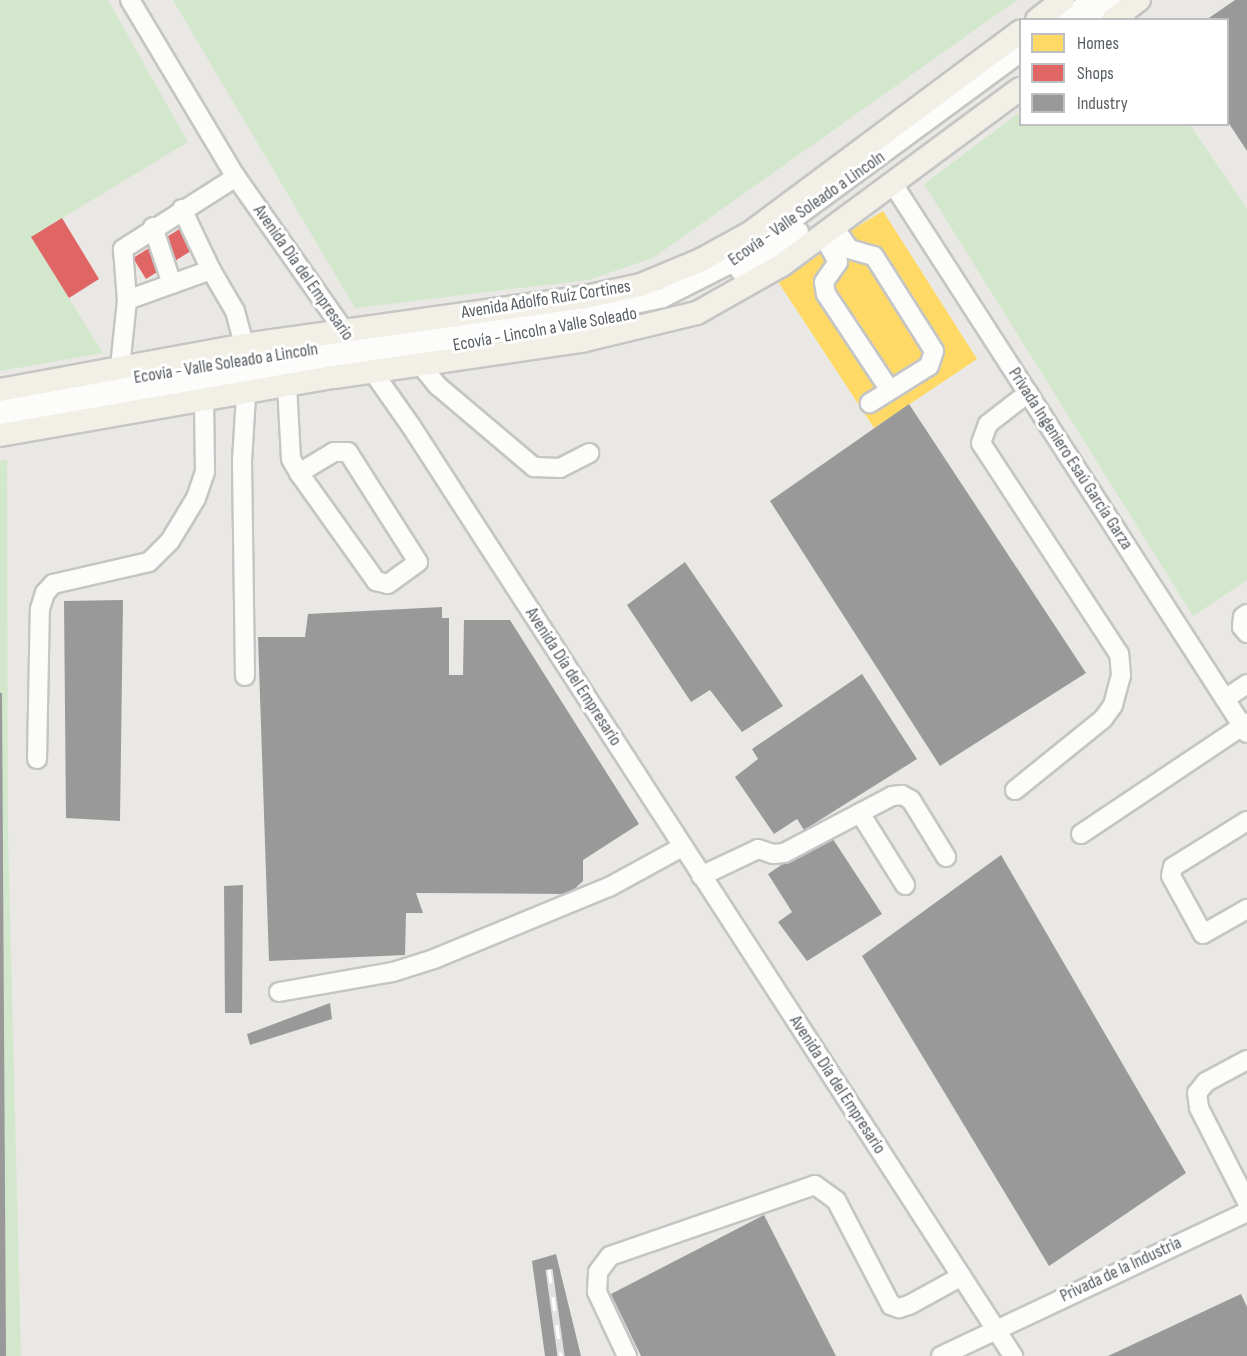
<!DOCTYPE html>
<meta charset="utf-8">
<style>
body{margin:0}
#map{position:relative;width:1247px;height:1356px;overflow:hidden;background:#eae8e4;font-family:"Sofia Sans Condensed",sans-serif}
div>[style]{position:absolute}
.green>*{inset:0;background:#d3e7cd}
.homes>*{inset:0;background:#ffd966}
.shops>*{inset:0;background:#e06666}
.industry>*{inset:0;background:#999}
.roads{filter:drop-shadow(2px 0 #c5c5c4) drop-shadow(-2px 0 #c5c5c4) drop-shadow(0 2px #c5c5c4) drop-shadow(0 -2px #c5c5c4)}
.minor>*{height:18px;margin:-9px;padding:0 9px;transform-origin:9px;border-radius:9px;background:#fcfcfb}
.major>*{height:22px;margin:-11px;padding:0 11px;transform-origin:11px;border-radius:11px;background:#f2efe7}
.rail>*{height:7px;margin-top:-3.5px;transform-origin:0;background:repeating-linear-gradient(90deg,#fff 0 14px,#e2e1e1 0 28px);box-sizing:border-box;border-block:2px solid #e2e1e1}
span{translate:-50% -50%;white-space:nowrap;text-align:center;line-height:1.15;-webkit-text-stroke:6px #fff;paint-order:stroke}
.street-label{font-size:18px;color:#595e63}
.legend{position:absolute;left:1019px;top:18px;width:210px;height:108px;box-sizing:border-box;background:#fff;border:2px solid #bdbfc1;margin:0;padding:8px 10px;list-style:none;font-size:18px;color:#595e63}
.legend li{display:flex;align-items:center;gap:12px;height:30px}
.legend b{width:30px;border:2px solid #bdbfc1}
</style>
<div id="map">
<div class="green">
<div style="clip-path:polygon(0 0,108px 0,188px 142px,31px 237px,103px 353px,0 371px)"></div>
<div style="clip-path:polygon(173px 0,1017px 0,653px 258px,588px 280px,355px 308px)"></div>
<div style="clip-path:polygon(1020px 112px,1020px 124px,1190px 125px,1247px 209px,1247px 580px,1193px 616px,924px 184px)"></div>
<div style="clip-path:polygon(7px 460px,8px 831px,21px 1356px,0 1356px,0 461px)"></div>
</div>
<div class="homes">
<div style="clip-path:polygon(883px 211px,977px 359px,874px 428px,775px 277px)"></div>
</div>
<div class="shops">
<div style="clip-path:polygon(62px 218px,99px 279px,69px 298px,31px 237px)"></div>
<div style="clip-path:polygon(181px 228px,194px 249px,146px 279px,133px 258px)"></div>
</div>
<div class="industry">
<div style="clip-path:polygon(1235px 0,1247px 0,1247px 151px,1228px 122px,1228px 20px,1206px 20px)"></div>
<div style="clip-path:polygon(909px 404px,1086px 673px,940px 766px,770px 501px)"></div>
<div style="clip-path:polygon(685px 562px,783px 706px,742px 732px,710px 690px,691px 702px,627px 605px)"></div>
<div style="clip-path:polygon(123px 600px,120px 821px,66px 818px,64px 601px)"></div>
<div style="clip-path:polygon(442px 607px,442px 618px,449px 618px,449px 675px,463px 675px,464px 620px,510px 620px,639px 824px,583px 860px,583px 881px,569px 894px,416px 893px,423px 913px,406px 913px,405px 955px,269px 961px,258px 637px,305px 637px,308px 614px)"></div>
<div style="clip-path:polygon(862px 674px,917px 759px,804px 830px,797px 819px,774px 834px,735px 777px,758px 759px,752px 749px)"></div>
<div style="clip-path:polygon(0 693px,2px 693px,6px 1356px,0 1356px)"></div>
<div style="clip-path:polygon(829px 833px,882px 914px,807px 961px,778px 922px,792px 912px,768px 874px)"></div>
<div style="clip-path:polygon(1001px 855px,1186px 1173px,1049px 1266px,862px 956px)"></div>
<div style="clip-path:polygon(243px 885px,242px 1013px,225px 1013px,224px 886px)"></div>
<div style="clip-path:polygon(330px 1003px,332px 1019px,250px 1045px,247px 1034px)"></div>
<div style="clip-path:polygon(764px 1215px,836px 1356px,641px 1356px,611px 1294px)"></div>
<div style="clip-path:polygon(556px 1254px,581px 1356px,545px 1356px,532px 1261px)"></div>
<div style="clip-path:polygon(1241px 1294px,1247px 1307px,1247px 1356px,1108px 1356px)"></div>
</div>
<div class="roads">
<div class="minor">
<div style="left:130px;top:0;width:206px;rotate:59.1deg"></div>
<div style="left:236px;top:177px;width:304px;rotate:54.9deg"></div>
<div style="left:411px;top:426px;width:1108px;rotate:57.08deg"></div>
<div style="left:1065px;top:20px;width:33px;rotate:-38deg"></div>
<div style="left:1084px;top:20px;width:34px;rotate:-37deg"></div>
<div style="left:893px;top:184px;width:653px;rotate:57.19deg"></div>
<div style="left:182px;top:209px;width:68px;rotate:64.6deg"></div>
<div style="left:153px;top:227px;width:60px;rotate:71.6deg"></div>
<div style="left:835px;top:228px;width:25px;rotate:56deg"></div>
<div style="left:849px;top:249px;width:26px;rotate:16deg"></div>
<div style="left:874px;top:256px;width:112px;rotate:57.7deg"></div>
<div style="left:934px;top:351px;width:16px;rotate:108deg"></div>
<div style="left:929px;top:366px;width:70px;rotate:147.9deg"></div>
<div style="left:823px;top:236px;width:30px;rotate:60deg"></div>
<div style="left:838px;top:262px;width:24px;rotate:125deg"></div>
<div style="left:824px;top:282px;width:12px;rotate:81deg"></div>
<div style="left:826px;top:294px;width:114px;rotate:56.4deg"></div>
<div style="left:740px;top:271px;width:71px;rotate:-33.5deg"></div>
<div style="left:127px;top:300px;width:89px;rotate:-19.7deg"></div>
<div style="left:211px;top:270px;width:48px;rotate:59.7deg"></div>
<div style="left:235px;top:311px;width:35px;rotate:75deg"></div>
<div style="left:420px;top:364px;width:28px;rotate:51deg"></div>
<div style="left:438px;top:386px;width:126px;rotate:40.2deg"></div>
<div style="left:534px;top:467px;width:26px;rotate:2deg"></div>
<div style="left:560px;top:468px;width:33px;rotate:-27deg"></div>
<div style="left:120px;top:367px;width:67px;rotate:-84deg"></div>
<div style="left:127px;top:300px;width:51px;rotate:-94.5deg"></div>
<div style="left:123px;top:249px;width:134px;rotate:-32.5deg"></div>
<div style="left:287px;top:385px;width:74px;rotate:86.9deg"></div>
<div style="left:291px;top:459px;width:16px;rotate:60deg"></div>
<div style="left:299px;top:473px;width:133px;rotate:54.5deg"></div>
<div style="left:376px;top:581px;width:12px;rotate:14deg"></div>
<div style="left:388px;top:584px;width:37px;rotate:-36deg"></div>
<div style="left:418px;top:562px;width:130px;rotate:-122.5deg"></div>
<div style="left:348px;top:452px;width:14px;rotate:180deg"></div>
<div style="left:334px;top:452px;width:41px;rotate:149deg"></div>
<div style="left:0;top:403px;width:250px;rotate:-10.1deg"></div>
<div style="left:246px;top:359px;width:353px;rotate:-7.6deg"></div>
<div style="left:596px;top:312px;width:68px;rotate:-11.8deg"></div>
<div style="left:663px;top:298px;width:84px;rotate:-26.9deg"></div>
<div style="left:738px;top:260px;width:350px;rotate:-36.3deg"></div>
<div style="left:0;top:420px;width:250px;rotate:-10.1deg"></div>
<div style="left:246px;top:376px;width:345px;rotate:-8.5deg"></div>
<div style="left:1247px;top:614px;width:5px;rotate:143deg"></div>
<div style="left:1243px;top:617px;width:10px;rotate:96deg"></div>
<div style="left:1242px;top:627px;width:8px;rotate:50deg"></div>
<div style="left:245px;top:676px;width:215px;rotate:-90.8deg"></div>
<div style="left:242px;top:461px;width:66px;rotate:-86.5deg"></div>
<div style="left:1225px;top:699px;width:27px;rotate:-34deg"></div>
<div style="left:37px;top:759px;width:150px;rotate:-88.9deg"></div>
<div style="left:40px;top:609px;width:17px;rotate:-73deg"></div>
<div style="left:45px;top:593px;width:12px;rotate:-48deg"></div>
<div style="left:53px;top:584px;width:98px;rotate:-12.9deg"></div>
<div style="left:149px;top:562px;width:30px;rotate:-45deg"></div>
<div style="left:170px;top:541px;width:50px;rotate:-58.8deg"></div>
<div style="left:196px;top:498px;width:28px;rotate:-71deg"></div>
<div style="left:205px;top:472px;width:71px;rotate:-90.8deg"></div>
<div style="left:1015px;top:790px;width:113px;rotate:-38.9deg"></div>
<div style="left:1103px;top:719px;width:17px;rotate:-54deg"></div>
<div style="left:1113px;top:705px;width:31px;rotate:-75deg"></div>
<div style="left:1121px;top:675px;width:21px;rotate:-95deg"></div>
<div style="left:1119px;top:654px;width:252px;rotate:-123.2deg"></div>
<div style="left:981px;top:443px;width:20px;rotate:-70deg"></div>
<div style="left:988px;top:424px;width:51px;rotate:-37.8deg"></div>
<div style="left:860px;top:813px;width:85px;rotate:58deg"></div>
<div style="left:1247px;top:821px;width:87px;rotate:148.1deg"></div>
<div style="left:1173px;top:867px;width:9px;rotate:103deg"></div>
<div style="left:1171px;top:876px;width:66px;rotate:61.1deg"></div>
<div style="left:1203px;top:934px;width:51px;rotate:-29.6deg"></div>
<div style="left:1081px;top:834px;width:200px;rotate:-33.8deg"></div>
<div style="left:701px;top:876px;width:63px;rotate:-25.3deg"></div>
<div style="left:758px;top:849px;width:16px;rotate:18deg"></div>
<div style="left:773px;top:854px;width:11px;rotate:-5deg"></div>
<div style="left:784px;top:853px;width:122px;rotate:-27.8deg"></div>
<div style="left:892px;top:796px;width:10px;rotate:-6deg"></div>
<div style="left:902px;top:795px;width:10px;rotate:29deg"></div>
<div style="left:911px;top:800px;width:67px;rotate:58.4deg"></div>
<div style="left:279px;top:992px;width:116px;rotate:-10deg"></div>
<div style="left:393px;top:972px;width:43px;rotate:-17.6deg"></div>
<div style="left:434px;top:959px;width:189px;rotate:-22.4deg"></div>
<div style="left:609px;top:887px;width:83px;rotate:-28.7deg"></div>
<div style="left:1247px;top:1060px;width:47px;rotate:151.8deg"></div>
<div style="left:1206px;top:1082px;width:14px;rotate:129deg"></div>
<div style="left:1197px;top:1093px;width:15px;rotate:82deg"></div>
<div style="left:1199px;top:1108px;width:106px;rotate:62.9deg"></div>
<div style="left:627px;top:1356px;width:71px;rotate:-115.1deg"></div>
<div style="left:597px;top:1292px;width:20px;rotate:-87deg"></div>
<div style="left:598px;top:1272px;width:20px;rotate:-53deg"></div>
<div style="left:610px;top:1256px;width:217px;rotate:-19.1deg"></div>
<div style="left:815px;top:1185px;width:26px;rotate:36deg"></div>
<div style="left:836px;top:1200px;width:119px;rotate:62.4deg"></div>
<div style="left:891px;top:1305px;width:9px;rotate:21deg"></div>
<div style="left:899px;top:1308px;width:10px;rotate:-17deg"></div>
<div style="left:909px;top:1305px;width:60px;rotate:-28.7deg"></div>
<div style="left:941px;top:1356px;width:338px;rotate:-25.2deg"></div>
</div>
<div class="major">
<div style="left:1037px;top:20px;width:33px;rotate:-38deg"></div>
<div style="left:1113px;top:20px;width:33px;rotate:-38deg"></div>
<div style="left:0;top:390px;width:248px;rotate:-10.4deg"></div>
<div style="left:244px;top:345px;width:344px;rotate:-8deg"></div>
<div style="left:585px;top:297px;width:57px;rotate:-12.1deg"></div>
<div style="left:641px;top:285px;width:65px;rotate:-22.6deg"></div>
<div style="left:701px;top:260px;width:56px;rotate:-28.9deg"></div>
<div style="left:750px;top:233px;width:337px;rotate:-36.7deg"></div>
<div style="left:0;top:435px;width:339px;rotate:-9.9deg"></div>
<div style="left:334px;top:377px;width:250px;rotate:-8.3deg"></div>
<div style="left:581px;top:341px;width:119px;rotate:-13.6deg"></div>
<div style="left:697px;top:313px;width:98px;rotate:-29.5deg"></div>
<div style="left:782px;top:265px;width:296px;rotate:-36.5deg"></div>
</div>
</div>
<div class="rail">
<div style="left:549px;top:1269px;width:88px;rotate:82.1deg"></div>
</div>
<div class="street-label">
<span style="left:807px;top:209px;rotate:-35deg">Ecovía - Valle Soleado a Lincoln</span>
<span style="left:303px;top:273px;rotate:55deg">Avenida Día del Empresario</span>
<span style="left:546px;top:300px;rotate:-9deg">Avenida Adolfo Ruíz Cortines</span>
<span style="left:545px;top:330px;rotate:-10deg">Ecovía - Lincoln a Valle Soleado</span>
<span style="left:226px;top:364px;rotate:-9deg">Ecovía - Valle Soleado a Lincoln</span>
<span style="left:1070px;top:459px;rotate:57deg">Privada Ingeniero Esaú García Garza</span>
<span style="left:573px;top:677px;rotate:57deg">Avenida Día del Empresario</span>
<span style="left:837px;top:1085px;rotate:57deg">Avenida Día del Empresario</span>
<span style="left:1121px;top:1270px;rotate:-25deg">Privada de la Industria</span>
</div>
<ul class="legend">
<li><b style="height:16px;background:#ffd966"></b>Homes</li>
<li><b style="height:16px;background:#e06666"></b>Shops</li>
<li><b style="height:16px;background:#999"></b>Industry</li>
</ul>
</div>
